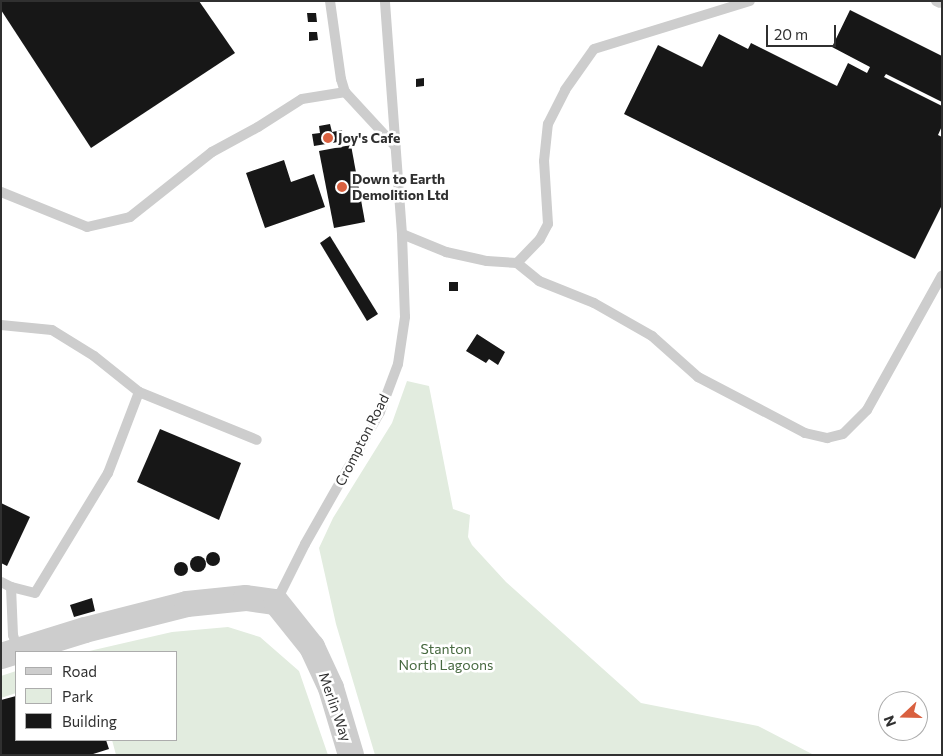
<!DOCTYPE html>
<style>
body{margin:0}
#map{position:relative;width:943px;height:756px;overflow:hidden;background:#fff;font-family:Commissioner,sans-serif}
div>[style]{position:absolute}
.green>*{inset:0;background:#e2ecdf}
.building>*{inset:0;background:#171717}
.round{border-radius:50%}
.service>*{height:10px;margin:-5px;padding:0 5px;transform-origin:5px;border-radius:5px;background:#cdcdcd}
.tertiary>*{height:26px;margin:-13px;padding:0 13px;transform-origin:13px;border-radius:13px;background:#cdcdcd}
.dots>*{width:14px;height:14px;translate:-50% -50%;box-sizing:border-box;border:2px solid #fff;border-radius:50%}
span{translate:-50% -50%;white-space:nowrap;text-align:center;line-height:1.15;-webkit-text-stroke:5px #fff;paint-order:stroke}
.poi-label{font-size:14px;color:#303030;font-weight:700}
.left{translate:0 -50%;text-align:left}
.street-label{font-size:14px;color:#303030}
.park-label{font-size:14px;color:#476940}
.frame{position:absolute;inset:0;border:2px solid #303030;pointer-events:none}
.legend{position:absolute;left:15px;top:651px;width:162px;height:90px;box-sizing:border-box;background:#fff;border:1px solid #acacac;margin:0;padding:6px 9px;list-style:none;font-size:15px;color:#303030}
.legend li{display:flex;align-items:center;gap:10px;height:25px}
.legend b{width:25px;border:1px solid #acacac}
.north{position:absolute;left:878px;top:691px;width:50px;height:50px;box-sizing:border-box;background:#fff;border:1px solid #acacac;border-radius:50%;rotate:249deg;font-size:14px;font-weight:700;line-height:20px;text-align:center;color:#303030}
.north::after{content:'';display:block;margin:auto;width:18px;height:22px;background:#d9603f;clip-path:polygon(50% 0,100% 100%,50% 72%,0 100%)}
.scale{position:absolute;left:766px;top:25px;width:70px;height:22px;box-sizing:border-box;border:2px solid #303030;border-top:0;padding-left:6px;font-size:15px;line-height:18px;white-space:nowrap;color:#303030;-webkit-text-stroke:4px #fff;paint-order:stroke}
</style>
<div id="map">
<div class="green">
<div style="clip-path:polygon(407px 381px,429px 386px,453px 509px,470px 515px,468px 537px,472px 545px,506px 582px,641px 703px,758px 726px,814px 755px,375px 755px,336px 624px,319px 548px,333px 518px,392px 423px)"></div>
<div style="clip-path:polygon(228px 627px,260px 637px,299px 671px,328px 755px,116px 755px,112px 740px,176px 740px,176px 652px,85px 652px,172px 632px)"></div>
<div style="clip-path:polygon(16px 671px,16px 693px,1px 698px,1px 676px)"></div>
</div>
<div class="building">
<div style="clip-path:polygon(1px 1px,199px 1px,235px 53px,91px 148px,1px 10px)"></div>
<div style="clip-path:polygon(850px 10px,942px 56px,942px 102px,886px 74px,884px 77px,942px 106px,942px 126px,938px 135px,942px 137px,942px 205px,915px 259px,624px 114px,658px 45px,702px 67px,719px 34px,748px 49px,751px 43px,837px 86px,848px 63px,867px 73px,870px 67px,832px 47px)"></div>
<div style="clip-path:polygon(307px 13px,316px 13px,317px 22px,308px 22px)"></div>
<div style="clip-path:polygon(309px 32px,317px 32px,318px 40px,309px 41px)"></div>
<div style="clip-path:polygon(424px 78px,424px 86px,416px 87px,416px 79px)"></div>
<div style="clip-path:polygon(330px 124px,332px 132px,342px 130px,344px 141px,314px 146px,312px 134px,320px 133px,319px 126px)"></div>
<div style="clip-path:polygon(351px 145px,365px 222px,334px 228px,319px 151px)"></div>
<div style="clip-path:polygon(284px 160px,291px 182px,314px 174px,325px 207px,265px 228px,246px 173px)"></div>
<div style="clip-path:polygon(330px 236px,378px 314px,367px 321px,320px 243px)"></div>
<div style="clip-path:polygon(449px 282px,458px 282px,458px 291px,449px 291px)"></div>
<div style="clip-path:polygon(477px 334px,505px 352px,498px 365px,489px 359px,486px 363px,466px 351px)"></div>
<div style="clip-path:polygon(160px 429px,241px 463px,219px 520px,137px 482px)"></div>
<div style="clip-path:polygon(1px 503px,30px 517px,7px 566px,1px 563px)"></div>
<div class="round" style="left:206px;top:552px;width:14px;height:14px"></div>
<div class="round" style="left:190px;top:556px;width:16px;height:16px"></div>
<div class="round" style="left:174px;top:562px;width:14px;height:14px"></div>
<div style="clip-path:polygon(92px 598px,95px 611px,74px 617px,70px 605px)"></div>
<div style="clip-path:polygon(16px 696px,16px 740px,106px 740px,109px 749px,90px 755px,1px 755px,1px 700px)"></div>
</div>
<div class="service">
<div style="left:330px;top:1px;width:79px;rotate:82deg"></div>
<div style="left:341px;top:79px;width:14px;rotate:73deg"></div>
<div style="left:345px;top:92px;width:74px;rotate:47.2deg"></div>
<div style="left:936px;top:1px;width:4px;rotate:27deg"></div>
<div style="left:1px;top:192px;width:93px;rotate:22.1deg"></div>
<div style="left:87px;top:227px;width:44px;rotate:-13.1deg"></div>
<div style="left:130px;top:217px;width:105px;rotate:-38.4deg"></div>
<div style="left:212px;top:152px;width:52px;rotate:-28.5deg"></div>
<div style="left:258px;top:127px;width:52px;rotate:-32.5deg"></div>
<div style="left:302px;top:99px;width:44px;rotate:-9.2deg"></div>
<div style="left:402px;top:234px;width:48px;rotate:22.2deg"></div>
<div style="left:446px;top:252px;width:42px;rotate:12.4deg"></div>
<div style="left:487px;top:261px;width:30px;rotate:4deg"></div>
<div style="left:517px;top:263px;width:33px;rotate:-46deg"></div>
<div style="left:540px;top:239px;width:17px;rotate:-62deg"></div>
<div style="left:548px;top:224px;width:63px;rotate:-93.6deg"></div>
<div style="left:544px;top:161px;width:37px;rotate:-84deg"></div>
<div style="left:548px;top:124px;width:38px;rotate:-63deg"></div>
<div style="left:565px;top:90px;width:50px;rotate:-54.7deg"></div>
<div style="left:594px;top:49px;width:163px;rotate:-17.1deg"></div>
<div style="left:517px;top:263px;width:28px;rotate:39deg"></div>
<div style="left:539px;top:281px;width:59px;rotate:21.8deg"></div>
<div style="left:594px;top:303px;width:67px;rotate:29.6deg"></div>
<div style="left:652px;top:336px;width:62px;rotate:41.7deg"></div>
<div style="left:698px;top:377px;width:121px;rotate:27.6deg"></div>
<div style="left:805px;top:433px;width:23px;rotate:13deg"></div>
<div style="left:827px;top:438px;width:16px;rotate:-14deg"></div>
<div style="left:843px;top:434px;width:34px;rotate:-45deg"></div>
<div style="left:867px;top:410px;width:154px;rotate:-60.9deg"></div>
<div style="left:1px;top:325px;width:51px;rotate:5.6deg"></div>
<div style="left:52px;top:330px;width:49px;rotate:31.8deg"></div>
<div style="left:94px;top:356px;width:58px;rotate:38.7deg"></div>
<div style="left:139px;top:392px;width:87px;rotate:110.9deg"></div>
<div style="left:108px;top:473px;width:140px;rotate:121.3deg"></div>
<div style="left:35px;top:593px;width:25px;rotate:-166deg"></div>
<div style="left:11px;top:587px;width:11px;rotate:-153deg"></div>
<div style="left:139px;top:392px;width:127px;rotate:22.1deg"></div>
<div style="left:11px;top:587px;width:48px;rotate:87.6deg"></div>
<div style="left:13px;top:635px;width:16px;rotate:72deg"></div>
<div style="left:276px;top:602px;width:65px;rotate:-63.4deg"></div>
<div style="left:305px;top:544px;width:152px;rotate:-60.4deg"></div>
<div style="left:380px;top:412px;width:51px;rotate:-69.4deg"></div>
<div style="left:398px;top:364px;width:48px;rotate:-81.5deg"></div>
<div style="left:405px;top:317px;width:83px;rotate:-92.1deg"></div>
<div style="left:402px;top:234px;width:234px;rotate:-94.2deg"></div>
</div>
<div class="tertiary">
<div style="left:1px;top:656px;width:88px;rotate:-17.2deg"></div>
<div style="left:85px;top:630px;width:105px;rotate:-14.3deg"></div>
<div style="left:187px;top:604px;width:59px;rotate:-5.8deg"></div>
<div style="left:246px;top:598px;width:30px;rotate:8deg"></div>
<div style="left:276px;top:602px;width:58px;rotate:51.3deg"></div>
<div style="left:312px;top:647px;width:45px;rotate:65.1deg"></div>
<div style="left:331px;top:688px;width:70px;rotate:73.4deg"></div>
</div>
<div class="dots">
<div style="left:328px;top:138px;background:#d9603f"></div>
<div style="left:342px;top:187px;background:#d9603f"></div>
</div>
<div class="poi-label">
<span class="left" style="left:338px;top:138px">Joy's Cafe</span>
<span class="left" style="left:352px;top:187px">Down to Earth<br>Demolition Ltd</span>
</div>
<div class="street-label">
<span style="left:362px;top:440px;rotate:-63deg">Crompton Road</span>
<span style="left:335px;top:707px;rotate:71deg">Merlin Way</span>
</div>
<div class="park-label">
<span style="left:446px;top:657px">Stanton<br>North Lagoons</span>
</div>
<div class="frame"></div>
<ul class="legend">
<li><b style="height:6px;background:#cdcdcd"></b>Road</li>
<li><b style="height:14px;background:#e2ecdf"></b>Park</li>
<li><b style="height:14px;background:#171717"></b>Building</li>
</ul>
<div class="north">N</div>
<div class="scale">20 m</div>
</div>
